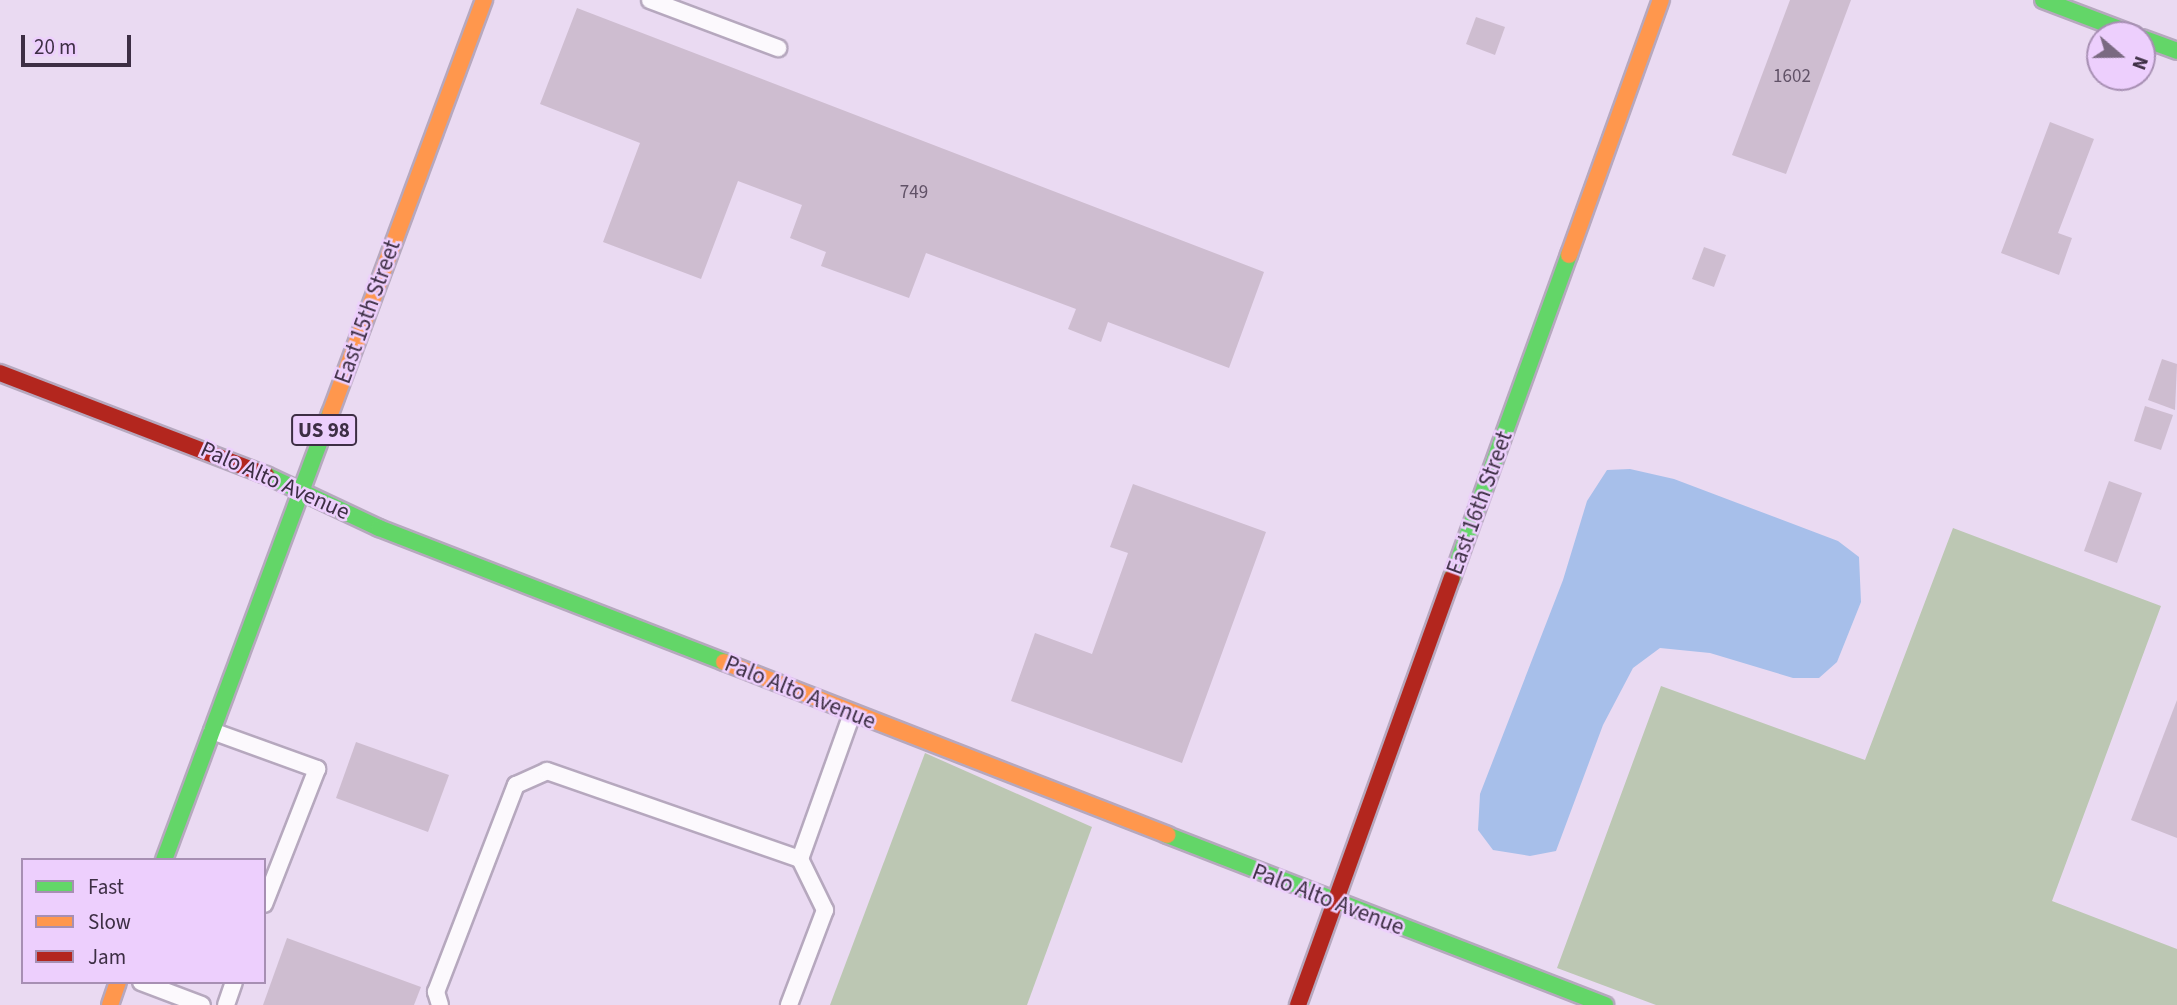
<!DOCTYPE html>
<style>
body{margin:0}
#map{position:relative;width:2177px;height:1005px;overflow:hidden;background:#eadaf2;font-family:"Source Sans 3",sans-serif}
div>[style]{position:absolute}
.forest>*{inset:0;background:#bcc7b3}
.water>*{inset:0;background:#a7bfea}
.building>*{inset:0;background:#cebdd0}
.roads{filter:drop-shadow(2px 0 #b6a8be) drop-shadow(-2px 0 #b6a8be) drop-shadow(0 2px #b6a8be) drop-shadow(0 -2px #b6a8be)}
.lane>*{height:16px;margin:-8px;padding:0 8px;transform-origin:8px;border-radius:8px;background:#fcf9fd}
.fast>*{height:16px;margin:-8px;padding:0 8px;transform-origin:8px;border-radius:8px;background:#63d668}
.slow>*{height:16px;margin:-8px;padding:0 8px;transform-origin:8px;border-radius:8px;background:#ff974d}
.jam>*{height:16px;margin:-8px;padding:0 8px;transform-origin:8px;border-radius:8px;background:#b3261e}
span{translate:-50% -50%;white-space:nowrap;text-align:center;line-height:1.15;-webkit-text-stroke:5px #edcffd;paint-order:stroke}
.number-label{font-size:19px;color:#615267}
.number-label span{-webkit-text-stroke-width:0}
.shield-label span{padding:2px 5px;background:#edcffd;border:2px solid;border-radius:5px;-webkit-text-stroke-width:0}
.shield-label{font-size:21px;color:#3d2e44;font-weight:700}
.street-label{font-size:23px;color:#3d2e44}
.legend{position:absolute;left:21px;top:858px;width:245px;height:126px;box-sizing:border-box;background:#edcffd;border:2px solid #a78fb3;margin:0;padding:9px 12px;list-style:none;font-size:21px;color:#3d2e44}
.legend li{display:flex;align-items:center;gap:14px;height:35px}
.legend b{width:35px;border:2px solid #a78fb3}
.north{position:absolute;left:2086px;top:21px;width:70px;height:70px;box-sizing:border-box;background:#edcffd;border:2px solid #a78fb3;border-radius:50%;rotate:110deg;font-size:19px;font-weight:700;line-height:28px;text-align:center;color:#3d2e44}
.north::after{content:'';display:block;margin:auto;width:24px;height:32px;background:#7a6a81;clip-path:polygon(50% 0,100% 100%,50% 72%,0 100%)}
.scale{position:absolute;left:21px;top:35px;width:110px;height:32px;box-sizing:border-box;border:4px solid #3d2e44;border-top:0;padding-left:9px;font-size:21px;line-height:24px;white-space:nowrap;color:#3d2e44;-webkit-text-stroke:5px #edcffd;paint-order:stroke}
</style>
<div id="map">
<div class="forest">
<div style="clip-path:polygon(1953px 528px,2161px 606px,2052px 901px,2177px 949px,2177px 1005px,1656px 1005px,1557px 968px,1661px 686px,1865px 760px)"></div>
<div style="clip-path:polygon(925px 753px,1092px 827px,1027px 1005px,830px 1005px)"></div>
</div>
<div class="water">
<div style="clip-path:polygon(1630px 469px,1674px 479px,1838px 541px,1859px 557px,1861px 602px,1837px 662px,1819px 678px,1793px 678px,1710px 653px,1660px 648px,1633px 668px,1603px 725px,1556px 851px,1530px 856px,1493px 850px,1478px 830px,1480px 794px,1563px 580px,1587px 501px,1607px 470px)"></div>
</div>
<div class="building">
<div style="clip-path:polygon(1790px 0,1851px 0,1786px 174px,1732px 155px)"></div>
<div style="clip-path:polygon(577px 8px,1264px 272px,1229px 368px,1108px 322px,1101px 342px,1068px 329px,1076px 309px,926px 253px,909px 298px,821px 266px,826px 252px,790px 238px,802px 205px,738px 181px,701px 279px,603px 242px,640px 143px,540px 104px)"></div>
<div style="clip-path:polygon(1476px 17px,1505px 27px,1495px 55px,1466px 44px)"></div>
<div style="clip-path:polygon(2050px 122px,2094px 139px,2058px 233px,2072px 238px,2059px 275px,2001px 253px)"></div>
<div style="clip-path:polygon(1704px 247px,1726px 255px,1714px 287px,1692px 279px)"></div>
<div style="clip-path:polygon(2162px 359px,2177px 364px,2175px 410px,2148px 400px)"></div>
<div style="clip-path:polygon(2145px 406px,2173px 415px,2161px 450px,2134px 441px)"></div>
<div style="clip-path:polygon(2109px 481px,2142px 493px,2117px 563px,2084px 551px)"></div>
<div style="clip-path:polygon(1133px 484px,1266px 532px,1182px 763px,1011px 701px,1035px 633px,1092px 654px,1128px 553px,1110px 547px)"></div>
<div style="clip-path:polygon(2177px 700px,2177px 838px,2131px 820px)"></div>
<div style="clip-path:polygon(356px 742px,449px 775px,428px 832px,336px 798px)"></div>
<div style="clip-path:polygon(287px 938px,421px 987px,414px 1005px,263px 1005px)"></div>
</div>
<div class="roads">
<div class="lane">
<div style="left:650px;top:0;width:137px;rotate:20.6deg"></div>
<div style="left:212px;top:731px;width:112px;rotate:19.9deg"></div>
<div style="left:317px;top:769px;width:145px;rotate:111.4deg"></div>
<div style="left:800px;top:859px;width:154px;rotate:-70.3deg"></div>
<div style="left:141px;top:982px;width:65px;rotate:20.7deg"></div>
<div style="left:226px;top:1005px;width:24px;rotate:-71deg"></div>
<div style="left:440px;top:1005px;width:14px;rotate:-107deg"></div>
<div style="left:436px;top:992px;width:222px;rotate:-68.9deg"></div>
<div style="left:516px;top:785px;width:34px;rotate:-24deg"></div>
<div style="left:547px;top:771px;width:268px;rotate:19.2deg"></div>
<div style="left:800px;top:859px;width:57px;rotate:63.9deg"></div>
<div style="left:825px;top:910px;width:102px;rotate:110.8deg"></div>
</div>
<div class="fast">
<div style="left:2043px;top:0;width:98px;rotate:20.8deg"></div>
<div style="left:2142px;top:38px;width:37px;rotate:20deg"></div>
<div style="left:266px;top:475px;width:125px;rotate:25.1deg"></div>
<div style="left:379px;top:528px;width:370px;rotate:21.2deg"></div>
<div style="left:1452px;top:578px;width:344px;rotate:-70.1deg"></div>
<div style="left:1167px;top:835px;width:470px;rotate:21.2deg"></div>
<div style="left:164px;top:860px;width:476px;rotate:-69.6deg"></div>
</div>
<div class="slow">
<div style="left:1569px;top:255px;width:271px;rotate:-70.2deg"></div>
<div style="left:330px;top:414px;width:442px;rotate:-69.6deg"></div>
<div style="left:724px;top:662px;width:476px;rotate:21.3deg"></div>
<div style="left:110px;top:1005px;width:24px;rotate:-71deg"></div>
</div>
<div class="jam">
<div style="left:0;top:373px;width:285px;rotate:21deg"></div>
<div style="left:1298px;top:1005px;width:454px;rotate:-70.2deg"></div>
</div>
</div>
<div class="number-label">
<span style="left:1792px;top:77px">1602</span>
<span style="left:914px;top:193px">749</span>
</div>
<div class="shield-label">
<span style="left:324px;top:430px">US 98</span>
</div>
<div class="street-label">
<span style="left:368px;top:312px;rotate:-70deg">East 15th Street</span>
<span style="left:275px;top:481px;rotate:24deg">Palo Alto Avenue</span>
<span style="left:1480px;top:503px;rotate:-70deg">East 16th Street</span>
<span style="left:800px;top:693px;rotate:22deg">Palo Alto Avenue</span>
<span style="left:1328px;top:900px;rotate:21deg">Palo Alto Avenue</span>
</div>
<ul class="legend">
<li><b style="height:9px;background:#63d668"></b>Fast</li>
<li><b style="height:9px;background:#ff974d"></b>Slow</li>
<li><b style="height:9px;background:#b3261e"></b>Jam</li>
</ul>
<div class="north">N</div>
<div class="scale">20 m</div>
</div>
